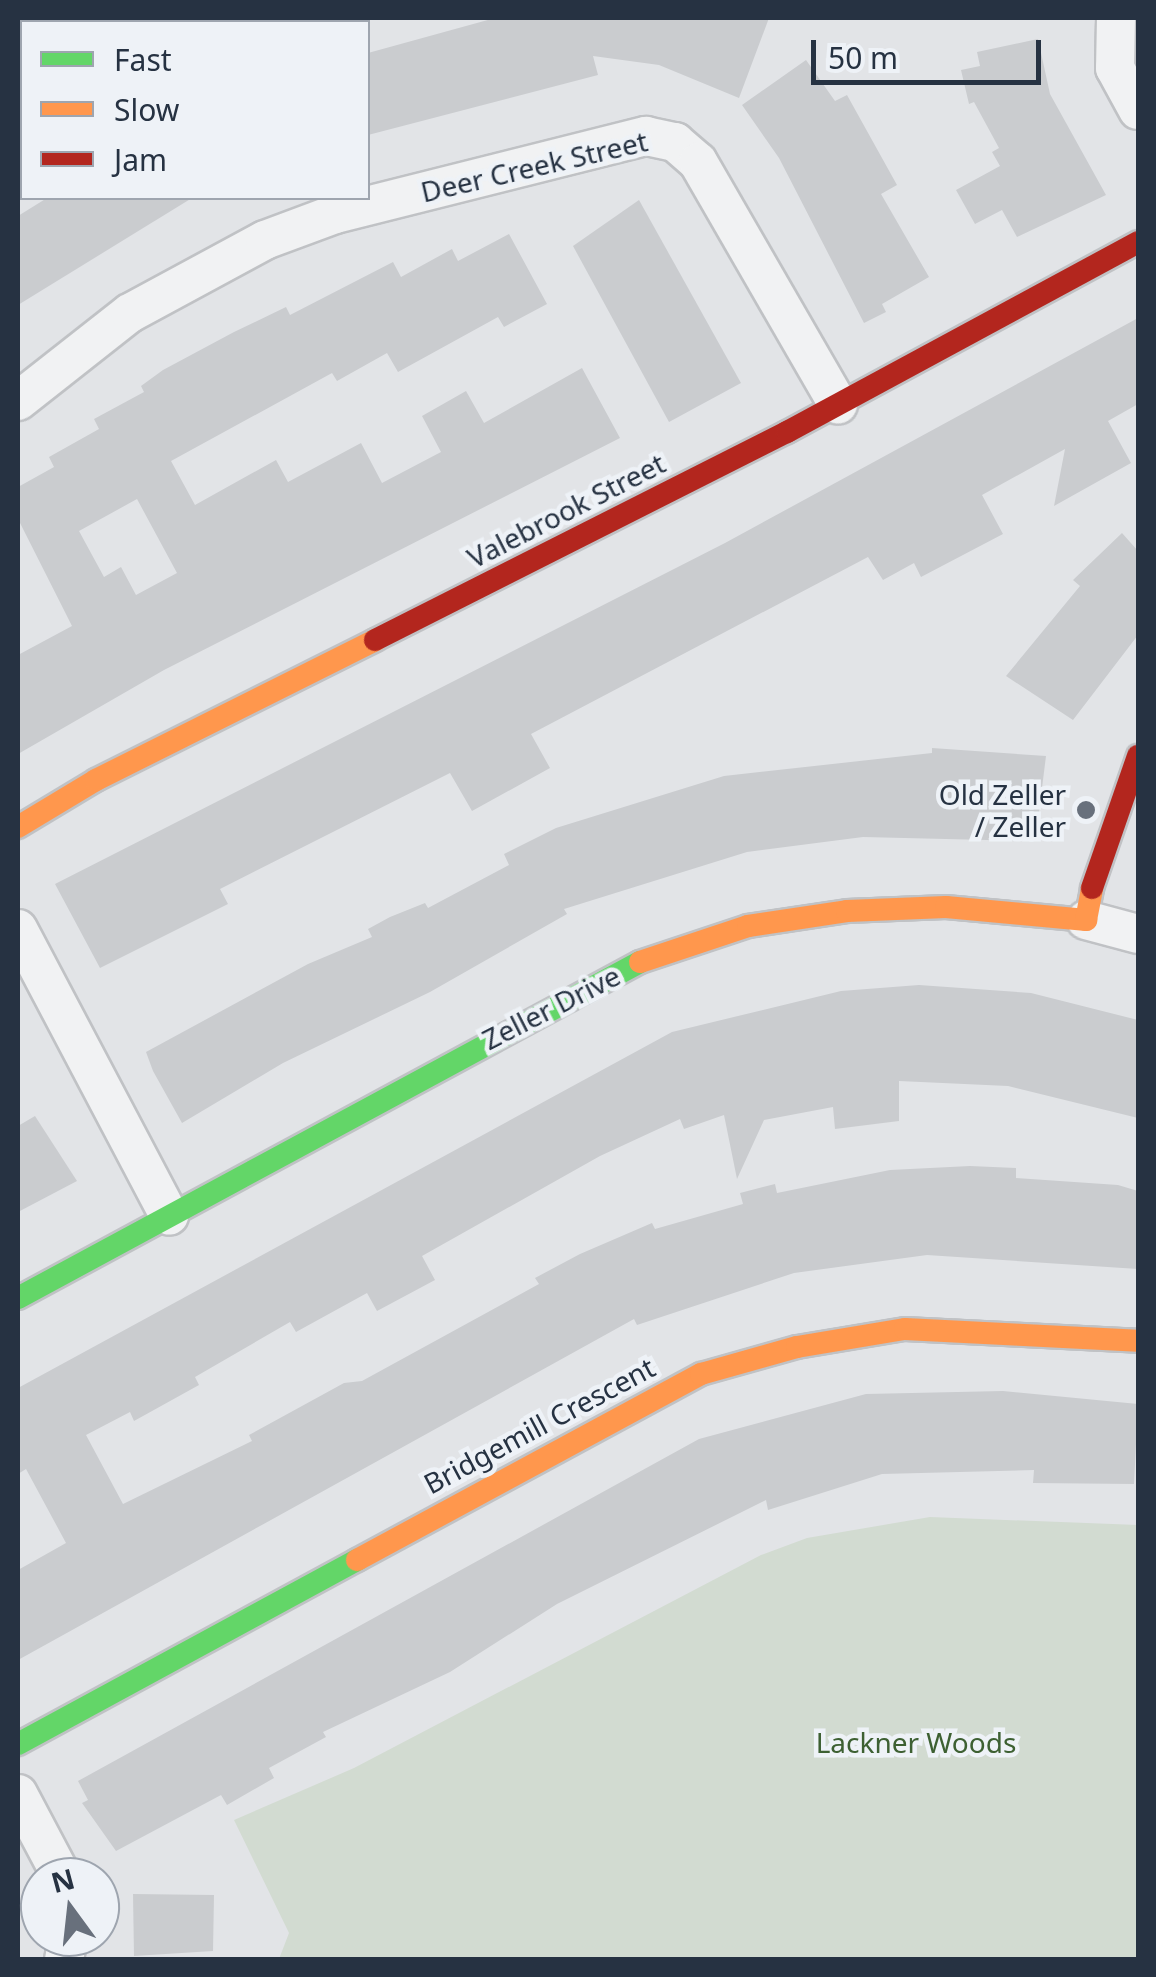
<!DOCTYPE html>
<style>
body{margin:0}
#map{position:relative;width:1156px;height:1977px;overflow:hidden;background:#e2e4e7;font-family:"Noto Sans",sans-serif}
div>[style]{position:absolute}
.green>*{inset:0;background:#d2dbd1}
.building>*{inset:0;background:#cacccf}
.roads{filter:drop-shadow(2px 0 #c0c2c5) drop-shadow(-2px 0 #c0c2c5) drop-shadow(0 2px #c0c2c5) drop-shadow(0 -2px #c0c2c5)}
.street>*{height:38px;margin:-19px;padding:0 19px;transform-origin:19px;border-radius:19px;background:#f1f2f3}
.fast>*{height:22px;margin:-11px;padding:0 11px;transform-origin:11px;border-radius:11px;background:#63d668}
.slow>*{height:22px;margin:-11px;padding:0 11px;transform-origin:11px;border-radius:11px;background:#ff974d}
.jam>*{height:22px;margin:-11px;padding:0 11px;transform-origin:11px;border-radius:11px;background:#b3261e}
.dots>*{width:28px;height:28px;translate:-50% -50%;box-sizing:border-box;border:5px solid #eef2f7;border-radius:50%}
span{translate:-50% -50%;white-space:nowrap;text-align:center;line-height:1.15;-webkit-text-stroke:9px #eef2f7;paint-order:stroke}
.street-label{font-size:28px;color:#263242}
.poi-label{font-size:28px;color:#263242}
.right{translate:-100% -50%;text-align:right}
.park-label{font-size:28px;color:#3d6032}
.frame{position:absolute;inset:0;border:20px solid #263242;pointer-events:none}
.legend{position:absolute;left:20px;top:20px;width:350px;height:180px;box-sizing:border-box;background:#eef2f7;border:2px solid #9ea5af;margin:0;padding:12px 18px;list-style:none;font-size:30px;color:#263242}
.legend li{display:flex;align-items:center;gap:20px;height:50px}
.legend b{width:50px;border:2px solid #9ea5af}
.north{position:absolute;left:20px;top:1857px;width:100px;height:100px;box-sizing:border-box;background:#eef2f7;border:2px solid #9ea5af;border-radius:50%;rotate:345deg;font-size:28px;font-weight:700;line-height:40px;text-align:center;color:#263242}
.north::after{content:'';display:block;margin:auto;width:35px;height:45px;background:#68707c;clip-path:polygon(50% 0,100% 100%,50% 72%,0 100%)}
.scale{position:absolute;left:811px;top:40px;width:230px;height:45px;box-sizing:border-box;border:5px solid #263242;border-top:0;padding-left:12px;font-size:30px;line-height:35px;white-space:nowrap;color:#263242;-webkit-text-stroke:8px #eef2f7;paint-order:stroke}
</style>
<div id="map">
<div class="green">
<div style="clip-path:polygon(18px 18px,142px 18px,22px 22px,18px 115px)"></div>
<div style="clip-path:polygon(930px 1517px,1138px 1525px,1138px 1959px,279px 1959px,289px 1933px,234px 1820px,354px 1768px,761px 1555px,807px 1538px)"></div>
</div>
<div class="building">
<div style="clip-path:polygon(495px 18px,769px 18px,739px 98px,659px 65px,593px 56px,598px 75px,368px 135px,368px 53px)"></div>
<div style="clip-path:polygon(1038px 39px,1050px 94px,1106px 195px,1017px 237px,1002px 210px,975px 224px,956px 190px,1000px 166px,992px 152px,999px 148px,974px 102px,969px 104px,961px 70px,980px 66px,977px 52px)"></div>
<div style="clip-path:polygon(806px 60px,835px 101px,847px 95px,897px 185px,881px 194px,929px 277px,882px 304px,886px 312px,864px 323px,779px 158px,742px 105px)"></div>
<div style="clip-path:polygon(47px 198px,192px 198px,18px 305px,18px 216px)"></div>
<div style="clip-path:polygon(639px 200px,741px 383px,669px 422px,573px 246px)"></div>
<div style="clip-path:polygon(evenodd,509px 234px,547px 304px,504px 327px,498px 317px,398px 372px,387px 353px,337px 381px,332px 373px,171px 461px,195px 505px,276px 460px,288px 482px,361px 443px,382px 483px,441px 452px,422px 416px,466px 391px,484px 423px,582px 368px,620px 438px,164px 670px,18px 754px,18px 655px,72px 626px,18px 519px,18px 487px,54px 467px,49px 457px,99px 429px,94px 419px,144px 392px,141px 386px,163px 370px,234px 332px,286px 307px,290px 315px,393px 262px,401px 277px,452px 249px,458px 261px,509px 234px,137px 499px,177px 573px,136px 595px,121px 567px,104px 577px,79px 531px,137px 499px)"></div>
<div style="clip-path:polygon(1138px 318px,1138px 404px,1108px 421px,1131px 463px,1054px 506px,1065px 449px,982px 495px,1003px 534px,921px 577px,914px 563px,883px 580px,868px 557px,531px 734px,550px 768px,472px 811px,450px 773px,220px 889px,228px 904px,100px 968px,55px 884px,725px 543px)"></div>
<div style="clip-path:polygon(1122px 533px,1138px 551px,1138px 635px,1073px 720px,1006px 676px,1080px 586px,1073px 580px)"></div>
<div style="clip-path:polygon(932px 748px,1046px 756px,1036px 836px,1027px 841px,863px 837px,747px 852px,564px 909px,567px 914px,430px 992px,283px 1063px,182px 1123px,153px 1071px,146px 1052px,308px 964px,372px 937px,368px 929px,390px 917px,425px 903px,428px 908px,509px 865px,504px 854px,556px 828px,724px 776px,932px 753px)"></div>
<div style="clip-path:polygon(919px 985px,1031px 993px,1138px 1020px,1138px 1118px,1008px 1086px,899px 1081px,899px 1121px,835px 1129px,833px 1107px,764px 1120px,737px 1179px,724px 1115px,684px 1129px,680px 1119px,600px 1156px,422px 1256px,435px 1280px,377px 1311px,367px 1293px,296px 1332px,290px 1322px,195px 1377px,199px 1385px,134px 1421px,130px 1412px,86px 1435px,123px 1504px,252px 1441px,249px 1435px,344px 1383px,362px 1381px,539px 1284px,535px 1278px,580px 1254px,652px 1223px,655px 1229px,743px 1204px,740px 1193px,775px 1184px,777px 1193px,890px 1170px,970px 1166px,1016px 1168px,1016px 1178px,1118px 1185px,1138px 1191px,1138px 1269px,927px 1255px,794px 1273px,637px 1325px,634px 1319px,18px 1660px,18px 1570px,66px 1543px,26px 1469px,18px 1474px,18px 1388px,672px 1032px,841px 991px)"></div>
<div style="clip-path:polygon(35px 1116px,77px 1181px,18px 1212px,18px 1126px)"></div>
<div style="clip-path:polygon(1003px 1391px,1138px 1404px,1134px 1484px,1033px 1483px,1034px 1470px,882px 1474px,768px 1510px,766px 1500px,557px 1604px,450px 1672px,323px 1732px,326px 1737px,269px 1768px,274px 1778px,227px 1805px,221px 1795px,116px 1851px,82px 1803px,88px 1800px,78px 1781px,699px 1439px,866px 1394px)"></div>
<div style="clip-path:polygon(133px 1894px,214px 1895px,213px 1951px,134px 1956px)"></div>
</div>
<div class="roads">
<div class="street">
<div style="left:1116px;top:18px;width:50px;rotate:91.1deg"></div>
<div style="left:1115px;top:68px;width:48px;rotate:61.3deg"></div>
<div style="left:18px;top:401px;width:142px;rotate:-38.2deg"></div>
<div style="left:130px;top:313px;width:153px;rotate:-28.4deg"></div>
<div style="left:265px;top:240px;width:75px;rotate:-20.4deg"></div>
<div style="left:335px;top:214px;width:321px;rotate:-14.1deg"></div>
<div style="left:646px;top:136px;width:30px;rotate:12deg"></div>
<div style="left:675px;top:142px;width:30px;rotate:41deg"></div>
<div style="left:698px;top:162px;width:280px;rotate:60deg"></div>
<div style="left:1086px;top:920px;width:54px;rotate:15.1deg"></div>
<div style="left:18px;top:929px;width:324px;rotate:62.2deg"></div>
<div style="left:18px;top:1794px;width:94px;rotate:62.1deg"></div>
<div style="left:64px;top:1960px;width:23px;rotate:-80deg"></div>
</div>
<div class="fast">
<div style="left:18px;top:1298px;width:707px;rotate:-28.38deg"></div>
<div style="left:18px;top:1744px;width:386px;rotate:-28.5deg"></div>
</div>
<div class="slow">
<div style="left:18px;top:827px;width:91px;rotate:-31.1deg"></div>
<div style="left:96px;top:780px;width:312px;rotate:-26.6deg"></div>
<div style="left:640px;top:962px;width:114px;rotate:-18.4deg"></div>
<div style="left:748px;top:926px;width:100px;rotate:-8.6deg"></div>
<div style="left:847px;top:911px;width:99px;rotate:-2.3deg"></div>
<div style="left:946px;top:907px;width:141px;rotate:5.3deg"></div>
<div style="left:1086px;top:920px;width:33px;rotate:-79deg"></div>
<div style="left:357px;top:1560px;width:391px;rotate:-28.4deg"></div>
<div style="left:701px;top:1374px;width:100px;rotate:-15.7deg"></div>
<div style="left:797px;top:1347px;width:109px;rotate:-9.5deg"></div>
<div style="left:905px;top:1329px;width:233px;rotate:2.9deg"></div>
</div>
<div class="jam">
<div style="left:375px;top:640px;width:462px;rotate:-26.8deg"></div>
<div style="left:787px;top:432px;width:399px;rotate:-28.4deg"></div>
<div style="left:1092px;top:888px;width:140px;rotate:-70.8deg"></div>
</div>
</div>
<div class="dots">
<div style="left:1086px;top:810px;background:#68707c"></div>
</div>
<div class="street-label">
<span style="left:534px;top:166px;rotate:-13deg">Deer Creek Street</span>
<span style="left:566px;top:510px;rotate:-27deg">Valebrook Street</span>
<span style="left:551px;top:1007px;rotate:-27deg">Zeller Drive</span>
<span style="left:539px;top:1425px;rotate:-28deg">Bridgemill Crescent</span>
</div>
<div class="poi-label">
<span class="right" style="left:1066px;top:810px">Old Zeller<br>/ Zeller</span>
</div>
<div class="park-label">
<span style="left:916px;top:1742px">Lackner Woods</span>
</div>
<div class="frame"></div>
<ul class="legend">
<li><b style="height:12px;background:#63d668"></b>Fast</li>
<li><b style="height:12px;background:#ff974d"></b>Slow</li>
<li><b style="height:12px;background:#b3261e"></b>Jam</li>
</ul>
<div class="north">N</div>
<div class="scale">50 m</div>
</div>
